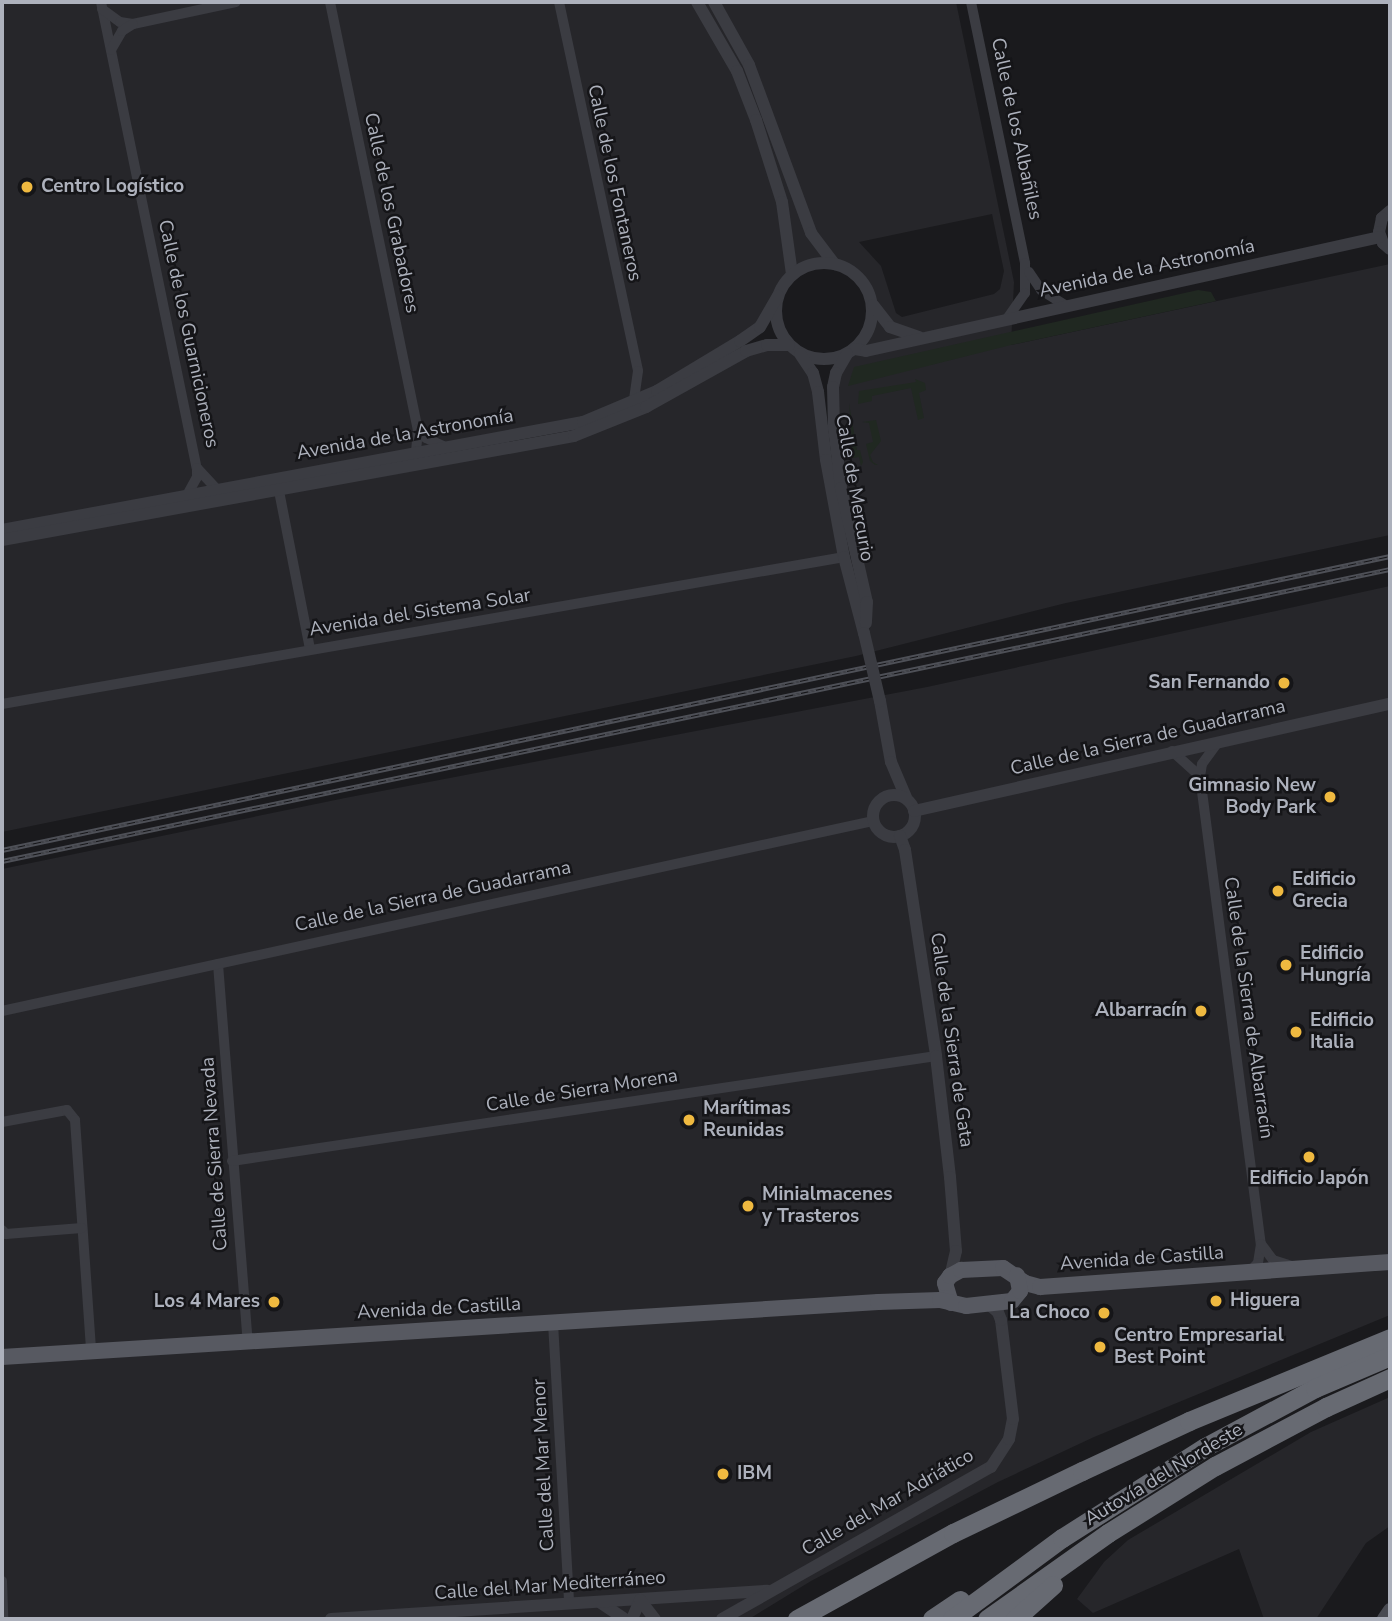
<!DOCTYPE html>
<meta charset="utf-8">
<style>
body{margin:0}
#map{position:relative;width:1392px;height:1621px;overflow:hidden;background:#1a1a1d;font-family:"Nunito Sans",sans-serif}
div>[style]{position:absolute}
.built>*{inset:0;background:#26262a}
.green>*{inset:0;background:#202821}
.minor>*{height:10px;margin:-5px;padding:0 5px;transform-origin:5px;border-radius:5px;background:#3b3c42}
.tertiary>*{height:12px;margin:-6px;padding:0 6px;transform-origin:6px;border-radius:6px;background:#3b3c42}
.tertiary>.ring{margin:-6px;padding:0;box-sizing:content-box;background:none;border:12px solid #3b3c42;border-radius:50%}
.secondary>*{height:14px;margin:-7px;padding:0 7px;transform-origin:7px;border-radius:7px;background:#494b52}
.primary>*{height:16px;margin:-8px;padding:0 8px;transform-origin:8px;border-radius:8px;background:#575961}
.motorway>*{height:19px;margin:-9.5px;padding:0 9.5px;transform-origin:9.5px;border-radius:9.5px;background:#676a72}
.rail>*{height:5px;margin-top:-2.5px;transform-origin:0;background:repeating-linear-gradient(90deg,#151518 0 8px,#4e5057 0 16px);box-sizing:border-box;border-block:2px solid #4e5057}
.tertiary-bridge>*{height:12px;margin:-6px;padding:0 6px;transform-origin:6px;border-radius:6px;background:#3b3c42}
.dots>*{width:19px;height:19px;translate:-50% -50%;box-sizing:border-box;border:4px solid #151518;border-radius:50%}
span{translate:-50% -50%;white-space:nowrap;text-align:center;line-height:1.15;-webkit-text-stroke:5px #151518;paint-order:stroke}
.street-label{font-size:19px;color:#adb1bc}
.poi-label{font-size:19px;color:#adb1bc;font-weight:700}
.left{translate:0 -50%;text-align:left}
.right{translate:-100% -50%;text-align:right}
.frame{position:absolute;inset:0;border:4px solid #adb1bc;pointer-events:none}
</style>
<div id="map">
<div class="built">
<div style="clip-path:polygon(evenodd,2px 2px,956px 2px,1014px 282px,1011px 345px,1390px 264px,1390px 535px,1066px 603px,856px 656px,2px 832px,2px 540px,574px 436px,615px 422px,746px 351px,767px 345px,789px 345px,800px 353px,813px 373px,844px 557px,864px 630px,867px 602px,841px 488px,834px 427px,833px 387px,840px 364px,862px 341px,872px 317px,868px 291px,851px 271px,834px 264px,806px 266px,784px 283px,760px 327px,740px 341px,657px 391px,583px 422px,2px 530px,2px 2px,992px 214px,1004px 271px,1000px 289px,994px 294px,902px 317px,896px 313px,881px 266px,859px 242px,992px 214px)"></div>
<div style="clip-path:polygon(1390px 586px,1390px 1315px,1094px 1437px,998px 1482px,811px 1581px,749px 1619px,2px 1619px,2px 869px,345px 798px,927px 687px)"></div>
<div style="clip-path:polygon(1390px 1397px,1390px 1526px,1366px 1543px,1316px 1619px,1264px 1619px,1239px 1549px,1093px 1613px,1077px 1599px,1104px 1562px,1128px 1540px,1311px 1432px)"></div>
</div>
<div class="green">
<div style="clip-path:polygon(1198px 290px,1211px 292px,1216px 301px,1011px 345px,848px 386px,854px 367px)"></div>
<div style="clip-path:polygon(915px 379px,925px 383px,926px 390px,919px 393px,924px 418px,918px 420px,911px 388px,872px 396px,872px 401px,858px 404px,859px 391px,916px 382px)"></div>
<div style="clip-path:polygon(849px 403px,857px 450px,860px 450px,863px 462px,861px 466px,859px 457px,853px 458px)"></div>
<div style="clip-path:polygon(876px 420px,881px 441px,870px 455px,873px 462px,878px 465px,875px 465px,870px 461px,866px 444px,873px 442px,869px 423px,862px 422px)"></div>
</div>
<div class="minor">
<div style="left:101px;top:2px;width:476px;rotate:78.4deg"></div>
<div style="left:197px;top:468px;width:9px;rotate:90deg"></div>
<div style="left:197px;top:477px;width:21px;rotate:119deg"></div>
<div style="left:330px;top:2px;width:436px;rotate:78.4deg"></div>
<div style="left:418px;top:429px;width:22px;rotate:95deg"></div>
<div style="left:416px;top:451px;width:8px;rotate:130deg"></div>
<div style="left:559px;top:2px;width:377px;rotate:77.9deg"></div>
<div style="left:638px;top:371px;width:30px;rotate:98deg"></div>
<div style="left:971px;top:2px;width:267px;rotate:78.3deg"></div>
<div style="left:1025px;top:263px;width:30px;rotate:90deg"></div>
<div style="left:1025px;top:293px;width:33px;rotate:125deg"></div>
<div style="left:102px;top:9px;width:22px;rotate:36deg"></div>
<div style="left:120px;top:22px;width:13px;rotate:9deg"></div>
<div style="left:133px;top:24px;width:105px;rotate:-12.1deg"></div>
<div style="left:111px;top:50px;width:22px;rotate:-60deg"></div>
<div style="left:122px;top:31px;width:13px;rotate:-32deg"></div>
<div style="left:1029px;top:272px;width:22px;rotate:56deg"></div>
<div style="left:1041px;top:290px;width:31px;rotate:32deg"></div>
<div style="left:418px;top:429px;width:12px;rotate:48deg"></div>
<div style="left:426px;top:438px;width:19px;rotate:25deg"></div>
<div style="left:197px;top:468px;width:35px;rotate:47deg"></div>
<div style="left:274px;top:485px;width:8px;rotate:50deg"></div>
<div style="left:279px;top:491px;width:161px;rotate:78.9deg"></div>
<div style="left:2px;top:704px;width:855px;rotate:-9.9deg"></div>
<div style="left:1218px;top:742px;width:27px;rotate:126deg"></div>
<div style="left:1202px;top:764px;width:12px;rotate:99deg"></div>
<div style="left:1200px;top:776px;width:472px;rotate:82.6deg"></div>
<div style="left:1261px;top:1244px;width:19px;rotate:99deg"></div>
<div style="left:1258px;top:1263px;width:13px;rotate:135deg"></div>
<div style="left:1172px;top:751px;width:38px;rotate:42deg"></div>
<div style="left:218px;top:964px;width:378px;rotate:85.5deg"></div>
<div style="left:2px;top:1011px;width:891px;rotate:-12.31deg"></div>
<div style="left:2px;top:1122px;width:66px;rotate:-10.5deg"></div>
<div style="left:67px;top:1110px;width:13px;rotate:51deg"></div>
<div style="left:75px;top:1120px;width:231px;rotate:86deg"></div>
<div style="left:232px;top:1161px;width:712px;rotate:-8.48deg"></div>
<div style="left:2px;top:1230px;width:6px;rotate:45deg"></div>
<div style="left:6px;top:1234px;width:76px;rotate:-4.5deg"></div>
<div style="left:1261px;top:1244px;width:20px;rotate:53deg"></div>
<div style="left:1273px;top:1260px;width:19px;rotate:18deg"></div>
<div style="left:553px;top:1323px;width:281px;rotate:86.7deg"></div>
<div style="left:2px;top:1581px;width:38px;rotate:88deg"></div>
</div>
<div class="tertiary">
<div style="left:697px;top:2px;width:80px;rotate:59.9deg"></div>
<div style="left:737px;top:71px;width:53px;rotate:68.8deg"></div>
<div style="left:756px;top:120px;width:86px;rotate:72.4deg"></div>
<div style="left:782px;top:202px;width:73px;rotate:82.1deg"></div>
<div style="left:714px;top:2px;width:72px;rotate:60.9deg"></div>
<div style="left:749px;top:65px;width:179px;rotate:69.7deg"></div>
<div style="left:811px;top:233px;width:39px;rotate:53deg"></div>
<div style="left:1390px;top:211px;width:11px;rotate:139deg"></div>
<div style="left:1382px;top:218px;width:14px;rotate:102deg"></div>
<div style="left:1379px;top:232px;width:12px;rotate:70deg"></div>
<div style="left:1383px;top:243px;width:9px;rotate:41deg"></div>
<div class="ring" style="left:776px;top:263px;width:84px;height:84px"></div>
<div style="left:873px;top:305px;width:28px;rotate:52deg"></div>
<div style="left:890px;top:327px;width:31px;rotate:19deg"></div>
<div style="left:855px;top:349px;width:11px;rotate:10deg"></div>
<div style="left:866px;top:351px;width:526px;rotate:-12.51deg"></div>
<div style="left:800px;top:354px;width:23px;rotate:56deg"></div>
<div style="left:813px;top:373px;width:20px;rotate:75deg"></div>
<div style="left:818px;top:392px;width:68px;rotate:83.3deg"></div>
<div style="left:826px;top:460px;width:99px;rotate:79.5deg"></div>
<div style="left:844px;top:557px;width:79px;rotate:75.3deg"></div>
<div style="left:847px;top:354px;width:22px;rotate:120deg"></div>
<div style="left:836px;top:373px;width:14px;rotate:102deg"></div>
<div style="left:833px;top:387px;width:41px;rotate:88.6deg"></div>
<div style="left:834px;top:428px;width:60px;rotate:83.3deg"></div>
<div style="left:841px;top:488px;width:117px;rotate:77.2deg"></div>
<div style="left:867px;top:602px;width:21px;rotate:93deg"></div>
<div style="left:2px;top:530px;width:591px;rotate:-10.53deg"></div>
<div style="left:583px;top:422px;width:80px;rotate:-22.7deg"></div>
<div style="left:657px;top:391px;width:97px;rotate:-31.1deg"></div>
<div style="left:740px;top:341px;width:24px;rotate:-35deg"></div>
<div style="left:760px;top:327px;width:36px;rotate:-60deg"></div>
<div style="left:2px;top:540px;width:581px;rotate:-10.3deg"></div>
<div style="left:574px;top:436px;width:78px;rotate:-21.9deg"></div>
<div style="left:646px;top:407px;width:115px;rotate:-29.2deg"></div>
<div style="left:746px;top:351px;width:22px;rotate:-16deg"></div>
<div style="left:767px;top:345px;width:22px"></div>
<div style="left:880px;top:701px;width:62px;rotate:79.8deg"></div>
<div style="left:891px;top:762px;width:39px;rotate:67deg"></div>
<div class="ring" style="left:873px;top:795px;width:30px;height:30px"></div>
<div style="left:914px;top:811px;width:488px;rotate:-12.7deg"></div>
<div style="left:900px;top:836px;width:15px;rotate:70deg"></div>
<div style="left:905px;top:850px;width:208px;rotate:81.4deg"></div>
<div style="left:936px;top:1056px;width:122px;rotate:83.4deg"></div>
<div style="left:950px;top:1177px;width:74px;rotate:85.4deg"></div>
<div style="left:956px;top:1251px;width:26px;rotate:103deg"></div>
<div style="left:601px;top:1603px;width:29px;rotate:34deg"></div>
<div style="left:331px;top:1619px;width:437px;rotate:-3.7deg"></div>
<div style="left:632px;top:1619px;width:21px;rotate:-67deg"></div>
<div style="left:640px;top:1600px;width:24px;rotate:52deg"></div>
<div style="left:722px;top:1619px;width:309px;rotate:-29.5deg"></div>
<div style="left:991px;top:1467px;width:33px;rotate:-57deg"></div>
<div style="left:1009px;top:1439px;width:20px;rotate:-79deg"></div>
<div style="left:1013px;top:1419px;width:100px;rotate:-96.9deg"></div>
<div style="left:1001px;top:1320px;width:9px;rotate:-111deg"></div>
<div style="left:998px;top:1312px;width:13px;rotate:-141deg"></div>
</div>
<div class="secondary">
<div style="left:1384px;top:1619px;width:11px;rotate:-56deg"></div>
</div>
<div class="primary">
<div style="left:951px;top:1303px;width:21px;rotate:-107deg"></div>
<div style="left:945px;top:1283px;width:9px;rotate:-54deg"></div>
<div style="left:950px;top:1276px;width:13px;rotate:-29deg"></div>
<div style="left:961px;top:1270px;width:42px;rotate:-2.7deg"></div>
<div style="left:1003px;top:1268px;width:27px;rotate:34deg"></div>
<div style="left:1025px;top:1283px;width:16px;rotate:15deg"></div>
<div style="left:1040px;top:1287px;width:351px;rotate:-4.1deg"></div>
<div style="left:2px;top:1357px;width:878px;rotate:-3.59deg"></div>
<div style="left:878px;top:1302px;width:62px;rotate:-1.8deg"></div>
<div style="left:940px;top:1300px;width:27px;rotate:13deg"></div>
<div style="left:966px;top:1306px;width:46px;rotate:-6.2deg"></div>
<div style="left:1012px;top:1301px;width:13px;rotate:-51deg"></div>
<div style="left:1020px;top:1291px;width:16px;rotate:-101deg"></div>
</div>
<div class="motorway">
<div style="left:797px;top:1619px;width:178px;rotate:-28.9deg"></div>
<div style="left:953px;top:1533px;width:143px;rotate:-25.7deg"></div>
<div style="left:1082px;top:1471px;width:118px;rotate:-25deg"></div>
<div style="left:1189px;top:1421px;width:217px;rotate:-22.4deg"></div>
<div style="left:932px;top:1619px;width:34px;rotate:-34deg"></div>
<div style="left:952px;top:1619px;width:137px;rotate:-36.4deg"></div>
<div style="left:1062px;top:1538px;width:169px;rotate:-32.5deg"></div>
<div style="left:1205px;top:1447px;width:125px;rotate:-28.2deg"></div>
<div style="left:1315px;top:1388px;width:82px;rotate:-23.1deg"></div>
<div style="left:987px;top:1619px;width:148px;rotate:-35.4deg"></div>
<div style="left:1108px;top:1533px;width:126px;rotate:-32.1deg"></div>
<div style="left:1215px;top:1466px;width:126px;rotate:-28deg"></div>
<div style="left:1326px;top:1407px;width:70px;rotate:-24.4deg"></div>
<div style="left:1015px;top:1619px;width:51px;rotate:-41.8deg"></div>
</div>
<div class="rail">
<div style="left:2px;top:850px;width:1419px;rotate:-11.96deg"></div>
<div style="left:2px;top:861px;width:1418px;rotate:-11.88deg"></div>
</div>
<div class="tertiary-bridge">
<div style="left:864px;top:633px;width:70px;rotate:76.8deg"></div>
</div>
<div class="dots">
<div style="left:27px;top:187px;background:#efb940"></div>
<div style="left:1284px;top:683px;background:#efb940"></div>
<div style="left:1330px;top:797px;background:#efb940"></div>
<div style="left:1278px;top:891px;background:#efb940"></div>
<div style="left:1286px;top:965px;background:#efb940"></div>
<div style="left:1201px;top:1011px;background:#efb940"></div>
<div style="left:1296px;top:1032px;background:#efb940"></div>
<div style="left:689px;top:1120px;background:#efb940"></div>
<div style="left:1309px;top:1157px;background:#efb940"></div>
<div style="left:748px;top:1206px;background:#efb940"></div>
<div style="left:1216px;top:1301px;background:#efb940"></div>
<div style="left:274px;top:1302px;background:#efb940"></div>
<div style="left:1104px;top:1313px;background:#efb940"></div>
<div style="left:1100px;top:1347px;background:#efb940"></div>
<div style="left:723px;top:1474px;background:#efb940"></div>
</div>
<div class="street-label">
<span style="left:1016px;top:129px;rotate:78deg">Calle de los Albañiles</span>
<span style="left:614px;top:183px;rotate:78deg">Calle de los Fontaneros</span>
<span style="left:391px;top:213px;rotate:78deg">Calle de los Grabadores</span>
<span style="left:1147px;top:269px;rotate:-12deg">Avenida de la Astronomía</span>
<span style="left:188px;top:334px;rotate:78deg">Calle de los Guarnicioneros</span>
<span style="left:405px;top:435px;rotate:-10deg">Avenida de la Astronomía</span>
<span style="left:854px;top:488px;rotate:80deg">Calle de Mercurio</span>
<span style="left:420px;top:613px;rotate:-9deg">Avenida del Sistema Solar</span>
<span style="left:1148px;top:738px;rotate:-13deg">Calle de la Sierra de Guadarrama</span>
<span style="left:433px;top:897px;rotate:-12deg">Calle de la Sierra de Guadarrama</span>
<span style="left:1248px;top:1008px;rotate:82deg">Calle de la Sierra de Albarracín</span>
<span style="left:951px;top:1040px;rotate:82deg">Calle de la Sierra de Gata</span>
<span style="left:582px;top:1091px;rotate:-9deg">Calle de Sierra Morena</span>
<span style="left:215px;top:1154px;rotate:-94deg">Calle de Sierra Nevada</span>
<span style="left:1142px;top:1259px;rotate:-4deg">Avenida de Castilla</span>
<span style="left:439px;top:1309px;rotate:-3deg">Avenida de Castilla</span>
<span style="left:544px;top:1465px;rotate:-93deg">Calle del Mar Menor</span>
<span style="left:1164px;top:1475px;rotate:-31deg">Autovía del Nordeste</span>
<span style="left:888px;top:1503px;rotate:-30deg">Calle del Mar Adriático</span>
<span style="left:550px;top:1586px;rotate:-4deg">Calle del Mar Mediterráneo</span>
</div>
<div class="poi-label">
<span class="left" style="left:41px;top:187px">Centro Logístico</span>
<span class="right" style="left:1270px;top:683px">San Fernando</span>
<span class="right" style="left:1316px;top:797px">Gimnasio New<br>Body Park</span>
<span class="left" style="left:1292px;top:891px">Edificio<br>Grecia</span>
<span class="left" style="left:1300px;top:965px">Edificio<br>Hungría</span>
<span class="right" style="left:1187px;top:1011px">Albarracín</span>
<span class="left" style="left:1310px;top:1032px">Edificio<br>Italia</span>
<span class="left" style="left:703px;top:1120px">Marítimas<br>Reunidas</span>
<span style="left:1309px;top:1179px">Edificio Japón</span>
<span class="left" style="left:762px;top:1206px">Minialmacenes<br>y Trasteros</span>
<span class="left" style="left:1230px;top:1301px">Higuera</span>
<span class="right" style="left:260px;top:1302px">Los 4 Mares</span>
<span class="right" style="left:1090px;top:1313px">La Choco</span>
<span class="left" style="left:1114px;top:1347px">Centro Empresarial<br>Best Point</span>
<span class="left" style="left:737px;top:1474px">IBM</span>
</div>
<div class="frame"></div>
</div>
